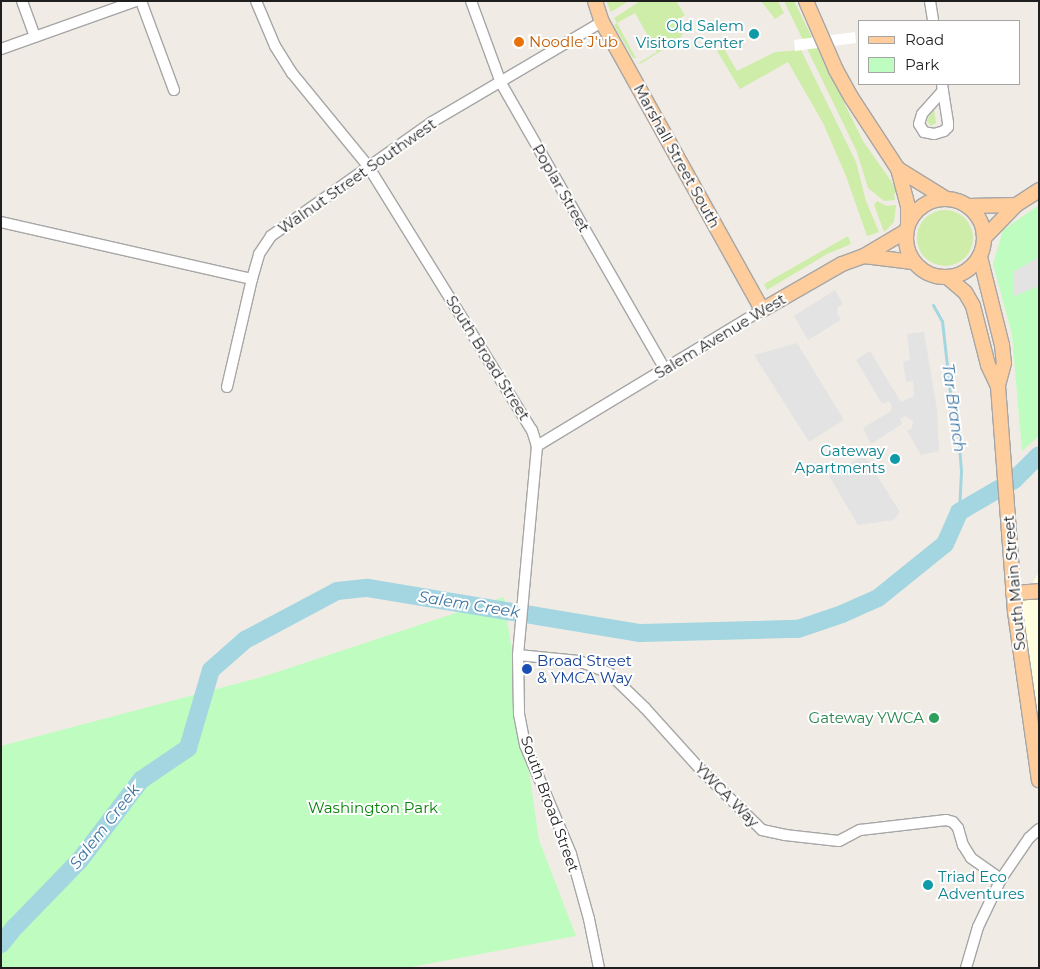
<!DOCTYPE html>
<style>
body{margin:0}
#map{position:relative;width:1040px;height:969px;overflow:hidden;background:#f0ece5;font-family:Montserrat,sans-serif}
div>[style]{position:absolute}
.education>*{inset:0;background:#fffddf}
.grass>*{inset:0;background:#ceeda8}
.round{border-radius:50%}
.park>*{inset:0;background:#bffcc0}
.parking>*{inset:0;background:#e3e3e3}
.pier>*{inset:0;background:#fff}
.stream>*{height:3px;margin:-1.5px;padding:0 1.5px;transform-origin:1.5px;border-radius:1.5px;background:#a3d6e0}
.river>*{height:18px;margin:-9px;padding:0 9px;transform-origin:9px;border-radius:9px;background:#a3d6e0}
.roads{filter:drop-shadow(1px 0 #a6a6a6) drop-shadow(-1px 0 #a6a6a6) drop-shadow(0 1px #a6a6a6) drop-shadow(0 -1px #a6a6a6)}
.minor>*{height:10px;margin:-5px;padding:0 5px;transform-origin:5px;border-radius:5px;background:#fff}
.major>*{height:14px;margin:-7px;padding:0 7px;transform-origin:7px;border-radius:7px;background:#ffcd9b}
.major>.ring{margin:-7px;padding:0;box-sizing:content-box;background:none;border:14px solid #ffcd9b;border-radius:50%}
.dots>*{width:14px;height:14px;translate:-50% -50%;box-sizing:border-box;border:2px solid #fff;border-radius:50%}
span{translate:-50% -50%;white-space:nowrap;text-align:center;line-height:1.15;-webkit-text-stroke:4px #fff;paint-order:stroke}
.culture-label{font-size:15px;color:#0d838f}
.right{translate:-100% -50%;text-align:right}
.left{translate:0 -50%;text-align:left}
.food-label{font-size:15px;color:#c56008}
.street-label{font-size:15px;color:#1f1f1f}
.transit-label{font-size:15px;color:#164399}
.leisure-label{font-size:15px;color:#27864d}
.park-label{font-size:15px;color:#068408}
.water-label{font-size:16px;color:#4178a4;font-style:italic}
.frame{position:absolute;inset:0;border:2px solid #1f1f1f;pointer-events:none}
.legend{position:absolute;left:858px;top:20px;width:162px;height:65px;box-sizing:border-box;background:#fff;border:1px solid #a5a5a5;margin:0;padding:6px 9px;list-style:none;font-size:15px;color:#1f1f1f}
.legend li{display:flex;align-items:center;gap:10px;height:25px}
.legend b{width:25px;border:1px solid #a5a5a5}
</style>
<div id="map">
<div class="education">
<div style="clip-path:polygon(1039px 572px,1039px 750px,1015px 612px)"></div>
</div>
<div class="grass">
<div style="clip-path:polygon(606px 1px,629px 1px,611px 12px)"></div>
<div style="clip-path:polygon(640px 1px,676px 1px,685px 15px,678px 20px,683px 32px,681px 38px,642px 63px,637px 64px,657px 52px,635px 13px,617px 23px,614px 18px)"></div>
<div style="clip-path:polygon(761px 1px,778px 1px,784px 13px,775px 19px)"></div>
<div style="clip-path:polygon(784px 1px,794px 1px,863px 141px,898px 191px,894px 194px,895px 200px,884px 201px,868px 188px,857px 152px)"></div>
<div style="clip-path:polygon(617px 23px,636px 58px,633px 58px,614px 25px)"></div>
<div style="clip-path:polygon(723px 47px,737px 71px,775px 52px,801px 50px,856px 162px,866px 201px,879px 232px,867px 236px,846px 176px,823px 123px,788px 62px,740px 89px,717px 51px)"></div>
<div style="clip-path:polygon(934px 109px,936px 123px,930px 126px,927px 120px)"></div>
<div style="clip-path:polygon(877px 201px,887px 206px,896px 205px,894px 222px,884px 232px,874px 205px)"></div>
<div class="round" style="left:917px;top:210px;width:56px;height:56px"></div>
<div style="clip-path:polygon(848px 236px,851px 244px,827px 254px,767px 290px,764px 284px)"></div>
</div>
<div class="park">
<div style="clip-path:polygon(1039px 205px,1039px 436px,1022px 451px,1012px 335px,993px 264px,1003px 230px)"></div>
<div style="clip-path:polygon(504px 597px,539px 840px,576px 936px,406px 968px,1px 968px,1px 746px,265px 676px)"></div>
</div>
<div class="parking">
<div style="clip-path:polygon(1039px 257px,1039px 286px,1014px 296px,1013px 272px)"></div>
<div style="clip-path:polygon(835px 290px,843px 304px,838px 307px,837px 313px,841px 320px,808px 340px,794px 316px)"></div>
<div style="clip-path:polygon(924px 332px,937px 410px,939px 451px,921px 455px,907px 431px,912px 428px,913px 421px,905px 416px,900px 419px,902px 424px,871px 444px,863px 428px,891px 411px,892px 406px,889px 401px,882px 404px,856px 360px,870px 351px,901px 402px,914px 396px,913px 381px,906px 382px,903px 361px,910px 360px,907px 334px)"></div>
<div style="clip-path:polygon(797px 343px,844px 420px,809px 442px,754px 355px)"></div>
<div style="clip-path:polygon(864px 455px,900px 512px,894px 520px,858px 525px,829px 476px)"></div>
</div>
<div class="pier">
<div style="clip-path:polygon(855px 32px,856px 43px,795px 51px,794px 40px)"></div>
</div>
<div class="stream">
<div style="left:933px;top:305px;width:18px;rotate:61deg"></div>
<div style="left:942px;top:321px;width:71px;rotate:83.6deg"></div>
<div style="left:950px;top:392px;width:30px;rotate:76deg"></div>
<div style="left:957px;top:421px;width:50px;rotate:85.4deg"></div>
<div style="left:961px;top:471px;width:41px;rotate:92.8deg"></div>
</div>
<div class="river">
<div style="left:1px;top:944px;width:22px;rotate:-51deg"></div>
<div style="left:15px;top:927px;width:93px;rotate:-45.9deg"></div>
<div style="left:80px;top:860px;width:101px;rotate:-52.7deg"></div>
<div style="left:141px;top:780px;width:57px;rotate:-34.2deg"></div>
<div style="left:188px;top:748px;width:81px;rotate:-73.6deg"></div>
<div style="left:211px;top:670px;width:45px;rotate:-41.4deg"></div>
<div style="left:245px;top:640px;width:104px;rotate:-28deg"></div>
<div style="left:337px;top:591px;width:31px;rotate:-6deg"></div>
<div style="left:368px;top:588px;width:276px;rotate:9.4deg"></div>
<div style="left:640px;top:633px;width:158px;rotate:-1.5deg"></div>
<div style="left:798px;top:629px;width:46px;rotate:-18.8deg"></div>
<div style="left:842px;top:614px;width:39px;rotate:-24deg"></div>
<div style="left:878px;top:598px;width:86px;rotate:-38.9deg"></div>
<div style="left:945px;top:544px;width:35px;rotate:-66deg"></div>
<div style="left:959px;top:512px;width:64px;rotate:-30.2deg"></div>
<div style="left:1014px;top:480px;width:35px;rotate:-45deg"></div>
</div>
<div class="roads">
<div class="minor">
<div style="left:22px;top:1px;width:38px;rotate:70deg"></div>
<div style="left:141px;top:1px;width:95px;rotate:69.7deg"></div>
<div style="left:256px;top:1px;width:49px;rotate:67.1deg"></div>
<div style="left:275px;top:46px;width:32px;rotate:58deg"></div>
<div style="left:292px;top:73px;width:120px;rotate:50.7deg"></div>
<div style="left:368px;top:166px;width:311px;rotate:58.2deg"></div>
<div style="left:532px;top:430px;width:17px;rotate:73deg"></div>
<div style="left:537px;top:446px;width:210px;rotate:95.2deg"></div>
<div style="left:518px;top:655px;width:59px;rotate:89deg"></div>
<div style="left:519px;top:714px;width:32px;rotate:79deg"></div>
<div style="left:525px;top:745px;width:118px;rotate:67.1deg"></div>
<div style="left:571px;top:854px;width:67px;rotate:74.5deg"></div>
<div style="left:589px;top:919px;width:50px;rotate:78.5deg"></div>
<div style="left:471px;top:1px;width:87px;rotate:69.9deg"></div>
<div style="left:501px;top:83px;width:330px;rotate:60.2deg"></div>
<div style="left:930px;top:1px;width:20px;rotate:81deg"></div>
<div style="left:1px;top:49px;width:143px;rotate:-19.6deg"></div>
<div style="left:942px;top:84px;width:7px;rotate:82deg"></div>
<div style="left:943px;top:91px;width:32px;rotate:81deg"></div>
<div style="left:948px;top:123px;width:4px;rotate:90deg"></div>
<div style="left:948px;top:127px;width:6px;rotate:135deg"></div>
<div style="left:944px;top:131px;width:10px;rotate:163deg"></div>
<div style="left:934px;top:134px;width:10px;rotate:-169deg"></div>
<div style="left:924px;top:132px;width:9px;rotate:-122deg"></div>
<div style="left:919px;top:124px;width:10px;rotate:-73deg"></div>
<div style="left:922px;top:114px;width:31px;rotate:-48deg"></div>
<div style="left:1px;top:222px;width:257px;rotate:12.8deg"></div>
<div style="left:227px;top:387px;width:111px;rotate:-77deg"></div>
<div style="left:252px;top:279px;width:26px;rotate:-74deg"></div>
<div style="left:259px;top:254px;width:22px;rotate:-56deg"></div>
<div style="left:271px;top:236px;width:197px;rotate:-35.3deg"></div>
<div style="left:432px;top:122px;width:197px;rotate:-30.5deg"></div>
<div style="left:537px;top:446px;width:263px;rotate:-31.2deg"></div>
<div style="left:518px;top:655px;width:61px;rotate:5.6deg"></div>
<div style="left:579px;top:661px;width:32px;rotate:22deg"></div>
<div style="left:609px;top:673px;width:50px;rotate:44.2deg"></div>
<div style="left:645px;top:708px;width:85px;rotate:47.9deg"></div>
<div style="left:702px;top:771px;width:84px;rotate:44.5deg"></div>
<div style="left:762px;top:830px;width:24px;rotate:12deg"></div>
<div style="left:785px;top:835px;width:54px;rotate:6.3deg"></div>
<div style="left:839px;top:841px;width:24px;rotate:-28deg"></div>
<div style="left:860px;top:830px;width:87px;rotate:-6.6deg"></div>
<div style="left:946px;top:820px;width:7px;rotate:16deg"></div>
<div style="left:953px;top:822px;width:8px;rotate:50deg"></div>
<div style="left:958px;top:828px;width:18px;rotate:74deg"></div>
<div style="left:963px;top:845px;width:15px;rotate:58deg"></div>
<div style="left:971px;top:858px;width:37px;rotate:35deg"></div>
<div style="left:966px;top:968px;width:43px;rotate:-73.7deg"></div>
<div style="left:978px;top:927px;width:53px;rotate:-64.4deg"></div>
<div style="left:1001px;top:879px;width:50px;rotate:-55.7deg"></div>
<div style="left:1029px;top:838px;width:13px;rotate:-42deg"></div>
</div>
<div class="major">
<div style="left:595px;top:1px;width:22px;rotate:72deg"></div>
<div style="left:602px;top:22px;width:329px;rotate:60.9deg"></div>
<div style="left:762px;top:310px;width:92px;rotate:-29.9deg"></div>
<div style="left:842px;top:264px;width:23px;rotate:-20deg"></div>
<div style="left:864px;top:256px;width:49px;rotate:-30.8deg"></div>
<div style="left:806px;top:1px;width:75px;rotate:66.5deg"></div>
<div style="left:836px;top:70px;width:31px;rotate:61deg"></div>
<div style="left:851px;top:97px;width:86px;rotate:56.9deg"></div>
<div style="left:898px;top:169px;width:38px;rotate:75deg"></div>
<div style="left:908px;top:206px;width:16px;rotate:90deg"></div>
<div style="left:898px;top:169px;width:55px;rotate:31.7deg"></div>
<div class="ring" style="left:906px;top:199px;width:64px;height:64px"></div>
<div style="left:968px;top:206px;width:48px;rotate:-1.2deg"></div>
<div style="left:985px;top:237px;width:45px;rotate:-45.9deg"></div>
<div style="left:1016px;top:205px;width:27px;rotate:-33deg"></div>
<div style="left:864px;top:256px;width:49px;rotate:7deg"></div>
<div style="left:980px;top:257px;width:91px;rotate:76deg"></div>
<div style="left:1002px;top:345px;width:18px;rotate:84deg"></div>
<div style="left:1004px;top:363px;width:24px;rotate:105deg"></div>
<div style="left:998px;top:386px;width:227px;rotate:85.7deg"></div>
<div style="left:1015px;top:612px;width:170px;rotate:81.9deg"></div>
<div style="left:947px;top:277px;width:23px;rotate:40deg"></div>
<div style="left:965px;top:292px;width:16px;rotate:60deg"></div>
<div style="left:973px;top:306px;width:61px;rotate:75.7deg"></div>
<div style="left:988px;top:365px;width:23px;rotate:65deg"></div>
<div style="left:1013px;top:593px;width:26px;rotate:-4deg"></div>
</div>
</div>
<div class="dots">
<div style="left:754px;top:34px;background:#0f9aa8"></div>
<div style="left:519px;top:42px;background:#e8710a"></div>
<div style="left:895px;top:459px;background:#0f9aa8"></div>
<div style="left:527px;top:669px;background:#1a4fb4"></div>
<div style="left:934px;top:718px;background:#2e9e5b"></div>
<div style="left:928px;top:885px;background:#0f9aa8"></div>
</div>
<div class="culture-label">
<span class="right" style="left:744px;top:34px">Old Salem<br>Visitors Center</span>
<span class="right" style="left:885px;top:459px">Gateway<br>Apartments</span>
<span class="left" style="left:938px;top:885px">Triad Eco<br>Adventures</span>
</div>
<div class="food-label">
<span class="left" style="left:529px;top:42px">Noodle J'ub</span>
</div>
<div class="street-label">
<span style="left:677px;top:156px;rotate:61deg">Marshall Street South</span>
<span style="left:357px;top:176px;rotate:-35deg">Walnut Street Southwest</span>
<span style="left:561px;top:188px;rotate:60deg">Poplar Street</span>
<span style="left:720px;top:336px;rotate:-31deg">Salem Avenue West</span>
<span style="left:488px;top:358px;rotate:58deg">South Broad Street</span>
<span style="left:1014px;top:583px;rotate:-95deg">South Main Street</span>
<span style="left:727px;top:795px;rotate:45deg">YWCA Way</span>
<span style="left:550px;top:804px;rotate:70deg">South Broad Street</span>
</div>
<div class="transit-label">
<span class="left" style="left:537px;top:669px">Broad Street<br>&amp; YMCA Way</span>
</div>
<div class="leisure-label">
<span class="right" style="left:924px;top:718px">Gateway YWCA</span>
</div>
<div class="park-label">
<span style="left:373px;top:808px">Washington Park</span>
</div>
<div class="water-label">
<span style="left:953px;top:408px;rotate:82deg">Tar Branch</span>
<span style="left:469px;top:605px;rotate:9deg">Salem Creek</span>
<span style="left:105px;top:827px;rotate:-52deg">Salem Creek</span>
</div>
<div class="frame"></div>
<ul class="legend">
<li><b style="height:6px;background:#ffcd9b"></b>Road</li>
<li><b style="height:14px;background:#bffcc0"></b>Park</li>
</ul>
</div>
